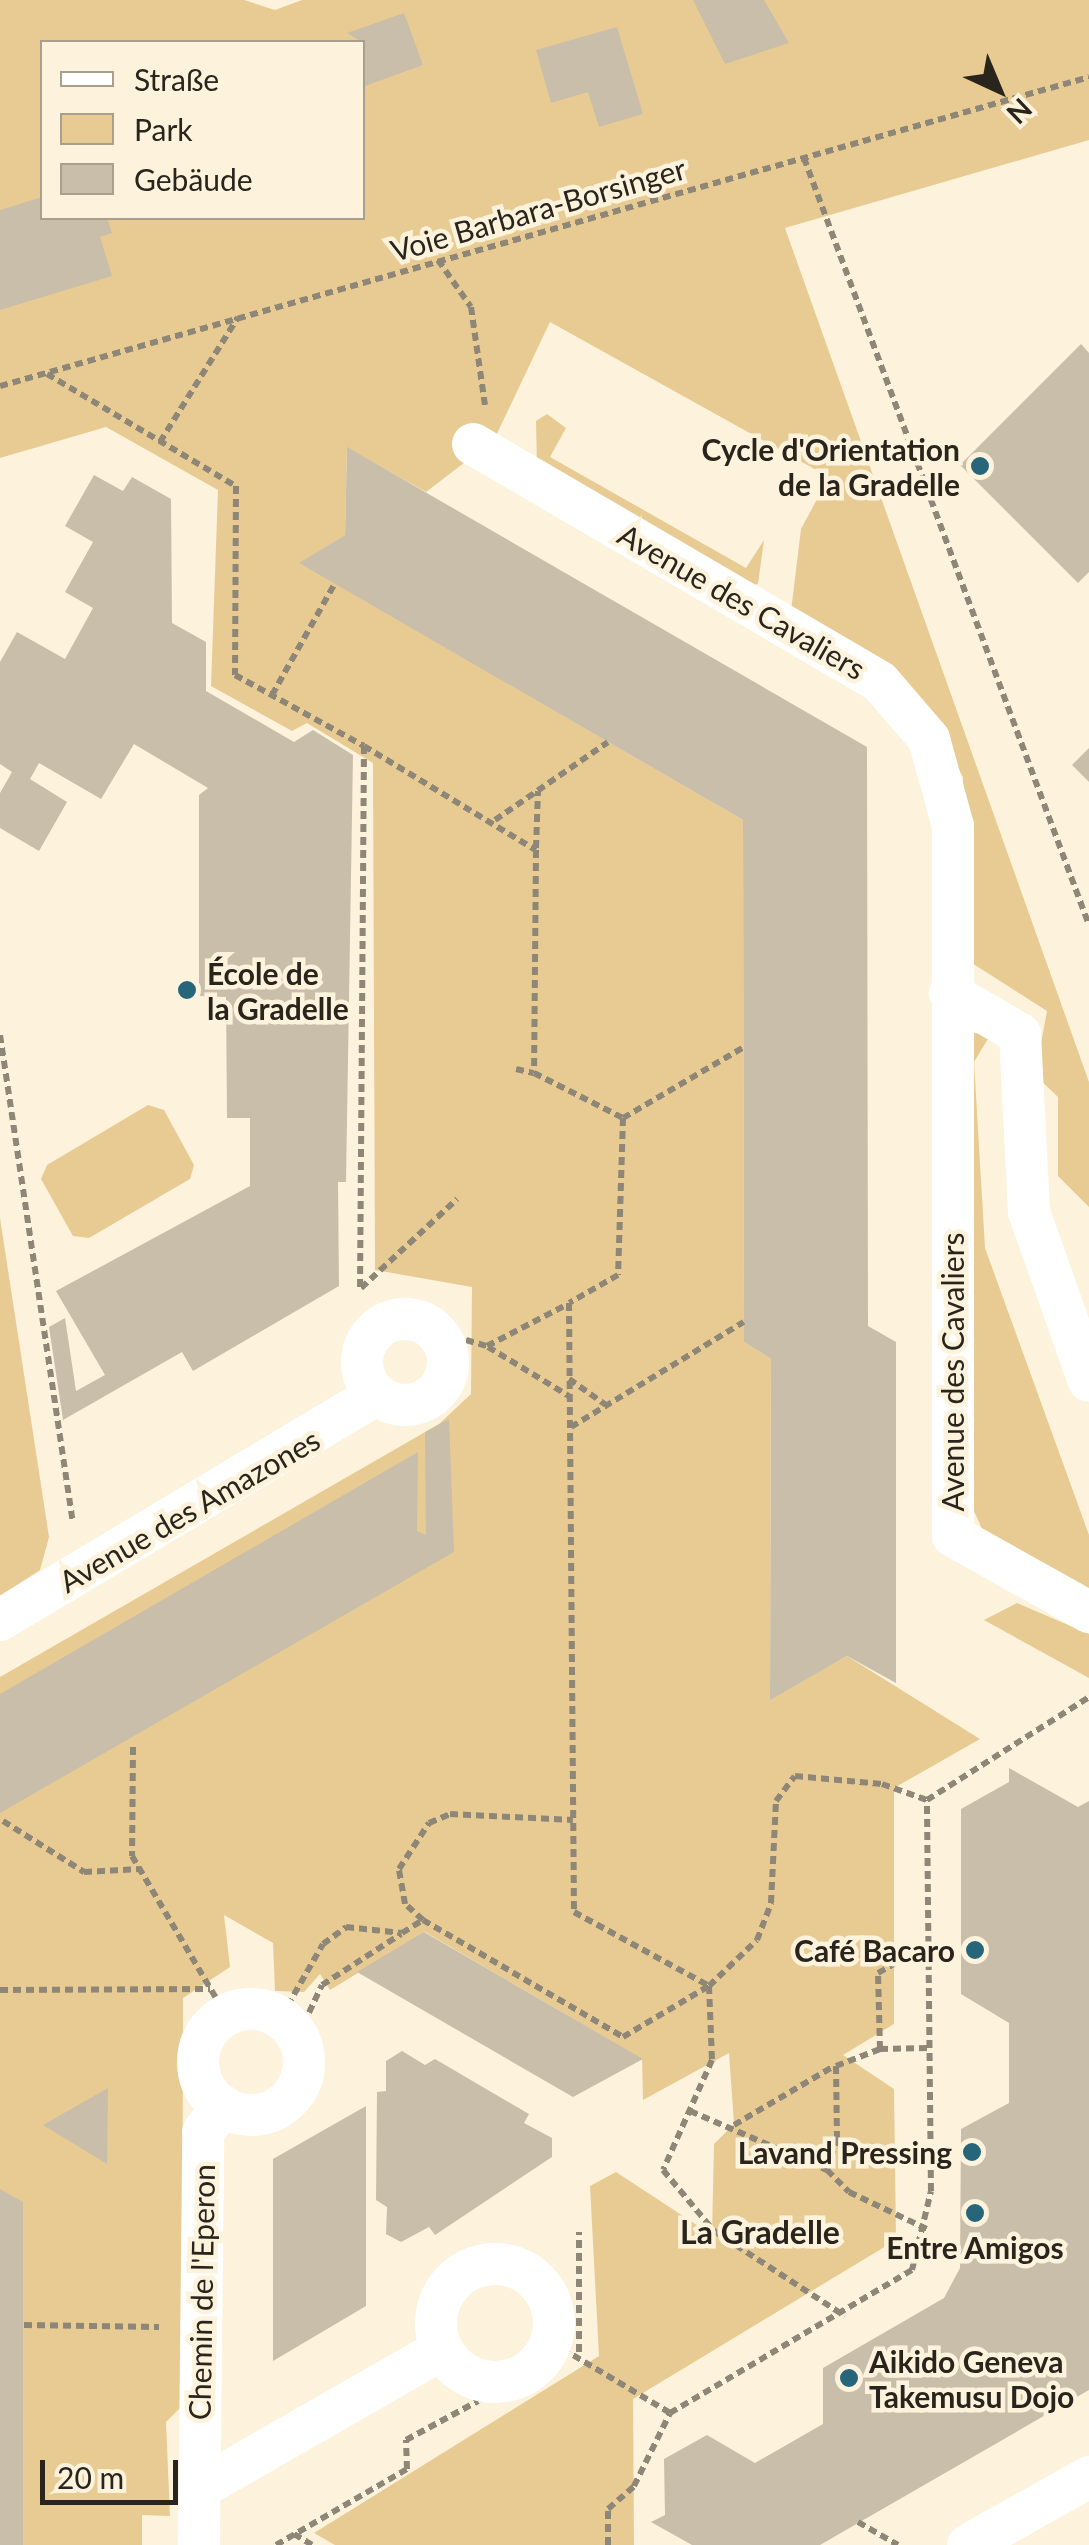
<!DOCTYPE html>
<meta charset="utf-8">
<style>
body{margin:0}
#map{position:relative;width:1089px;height:2545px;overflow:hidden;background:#fdf2dc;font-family:Lato,sans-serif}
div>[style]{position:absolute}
.green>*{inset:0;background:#e8cb93}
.building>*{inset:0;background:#c9bea9}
.path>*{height:6px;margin-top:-3px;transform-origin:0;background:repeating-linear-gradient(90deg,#8e8677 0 8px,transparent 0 13px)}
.street>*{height:42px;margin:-21px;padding:0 21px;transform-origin:21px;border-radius:21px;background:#fff}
.street>.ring{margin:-21px;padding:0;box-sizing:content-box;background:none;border:42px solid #fff;border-radius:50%}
.dots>*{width:28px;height:28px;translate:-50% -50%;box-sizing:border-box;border:5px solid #fdf2dc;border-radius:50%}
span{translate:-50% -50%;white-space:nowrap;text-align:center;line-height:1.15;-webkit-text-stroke:9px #fdf2dc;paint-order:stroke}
.street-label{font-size:30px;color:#29241c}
.poi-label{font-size:30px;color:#29241c;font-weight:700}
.right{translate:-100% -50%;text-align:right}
.left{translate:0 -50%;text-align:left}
.neighbourhood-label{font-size:32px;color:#29241c;font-weight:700}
.legend{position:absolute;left:40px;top:40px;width:325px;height:180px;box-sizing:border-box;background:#fdf2dc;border:2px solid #a8a08f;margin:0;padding:12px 18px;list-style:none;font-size:30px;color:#29241c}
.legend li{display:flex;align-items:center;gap:20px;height:50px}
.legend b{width:50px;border:2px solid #a8a08f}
.north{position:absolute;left:949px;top:40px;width:100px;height:100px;-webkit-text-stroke:8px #fdf2dc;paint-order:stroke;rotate:136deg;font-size:28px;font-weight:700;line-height:40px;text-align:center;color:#29241c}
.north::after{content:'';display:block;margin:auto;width:35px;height:45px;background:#29241c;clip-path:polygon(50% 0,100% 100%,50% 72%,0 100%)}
.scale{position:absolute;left:40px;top:2460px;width:138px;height:45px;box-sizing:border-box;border:5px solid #29241c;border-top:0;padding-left:12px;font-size:30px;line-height:35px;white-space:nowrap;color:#29241c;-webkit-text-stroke:8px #fdf2dc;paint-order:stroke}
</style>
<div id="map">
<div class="green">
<div style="clip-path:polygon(evenodd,0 0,244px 0,275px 10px,302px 0,1089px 0,1089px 140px,785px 228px,1089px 1082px,1089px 1207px,1058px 1176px,1058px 1097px,1035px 1075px,1047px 1011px,964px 958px,963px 777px,929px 717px,791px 611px,801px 529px,829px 477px,550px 322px,494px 440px,426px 492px,347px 448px,345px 535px,300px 563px,743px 820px,744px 1342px,771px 1359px,770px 1699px,847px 1656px,980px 1739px,894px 1788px,894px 2024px,843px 2055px,894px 2089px,896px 2240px,633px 2399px,634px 2545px,335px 2545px,314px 2533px,599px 2356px,590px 2186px,616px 2172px,712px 2235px,714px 2144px,734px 2124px,729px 2053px,643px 2100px,642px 2059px,425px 1932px,330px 1990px,320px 1974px,304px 1992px,275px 1991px,273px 1943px,224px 1915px,230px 1967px,183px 1998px,182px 2406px,166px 2422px,170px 2516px,142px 2515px,142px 2545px,0 2545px,0 1677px,439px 1424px,471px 1394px,472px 1287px,375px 1270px,373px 763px,307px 723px,292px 731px,211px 686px,218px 490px,106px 427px,0 458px,0 0,42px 42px,362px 42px,362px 218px,42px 218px,42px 42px)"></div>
<div style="clip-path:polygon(547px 414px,566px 428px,550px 457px,746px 568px,764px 540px,758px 584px,745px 587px,537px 467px,536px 421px)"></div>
<div style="clip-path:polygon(971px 1033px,991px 1034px,974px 1062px,985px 1248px,1089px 1535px,1089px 1592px,983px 1531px,964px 1489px)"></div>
<div style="clip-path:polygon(148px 1105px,164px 1110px,194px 1165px,190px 1179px,89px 1238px,73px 1236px,41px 1179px,47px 1165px)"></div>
<div style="clip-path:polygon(0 1218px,49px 1537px,40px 1570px,0 1596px)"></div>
<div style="clip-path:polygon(1017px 1603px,1089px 1634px,1089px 1678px,984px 1620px)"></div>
</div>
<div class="building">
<div style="clip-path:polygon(693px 0,764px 0,789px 43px,725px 64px)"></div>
<div style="clip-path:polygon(404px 13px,423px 65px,365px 86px,362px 42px,347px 33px)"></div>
<div style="clip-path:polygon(617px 27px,643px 114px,599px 127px,588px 92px,551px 103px,536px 50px)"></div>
<div style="clip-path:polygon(42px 197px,42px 218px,107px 218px,112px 233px,100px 237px,112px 276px,0 310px,0 210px)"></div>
<div style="clip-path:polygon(1081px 344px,1089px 353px,1089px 572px,1078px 583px,960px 465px)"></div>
<div style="clip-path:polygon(347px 447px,867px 747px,868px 1326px,896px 1342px,896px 1683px,847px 1656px,770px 1700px,771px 1359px,744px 1342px,743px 820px,299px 563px,345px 535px)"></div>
<div style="clip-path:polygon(94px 475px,123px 491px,132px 477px,171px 499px,172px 623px,206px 642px,206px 691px,294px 742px,313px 730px,353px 755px,346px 1182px,338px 1182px,339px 1286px,193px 1371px,182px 1352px,63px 1420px,49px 1327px,65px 1318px,76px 1391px,105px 1375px,56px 1291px,250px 1186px,250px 1118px,227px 1118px,226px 997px,199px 996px,199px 795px,208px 788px,134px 744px,101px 799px,39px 763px,30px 779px,67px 802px,39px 851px,0 828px,0 793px,12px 772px,0 764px,0 662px,17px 632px,65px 659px,93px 608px,65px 592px,93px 542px,65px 526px)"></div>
<div style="clip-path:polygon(1089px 748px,1089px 782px,1072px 765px)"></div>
<div style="clip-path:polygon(449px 1419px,454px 1552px,0 1813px,0 1694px,418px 1452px,417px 1531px,426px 1535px,425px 1432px)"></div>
<div style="clip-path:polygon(1009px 1768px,1078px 1807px,1089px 1801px,1089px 2390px,820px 2545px,692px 2545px,651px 2522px,665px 2515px,664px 2459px,707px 2435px,755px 2463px,823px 2424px,823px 2368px,944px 2298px,960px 2268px,961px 2129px,1009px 2103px,1009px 2023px,961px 1994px,961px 1809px,1009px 1782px)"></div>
<div style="clip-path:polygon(424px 1932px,643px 2059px,573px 2097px,357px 1972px)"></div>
<div style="clip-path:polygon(402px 2051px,425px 2065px,435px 2059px,529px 2114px,524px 2123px,552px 2138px,552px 2157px,435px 2235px,429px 2227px,401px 2242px,386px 2234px,387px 2207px,376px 2200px,377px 2092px,386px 2091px,386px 2061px)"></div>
<div style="clip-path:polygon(108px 2088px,107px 2164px,43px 2125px)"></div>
<div style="clip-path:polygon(366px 2106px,366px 2306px,273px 2361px,273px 2159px)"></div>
<div style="clip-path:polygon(0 2189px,23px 2202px,23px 2545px,0 2545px)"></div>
</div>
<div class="path">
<div style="left:804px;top:158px;width:818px;rotate:69.62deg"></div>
<div style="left:438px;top:260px;width:57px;rotate:54.9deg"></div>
<div style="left:471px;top:307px;width:99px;rotate:81.9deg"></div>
<div style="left:47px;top:374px;width:220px;rotate:30.7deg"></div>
<div style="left:236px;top:486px;width:189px;rotate:90.3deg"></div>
<div style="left:235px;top:675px;width:147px;rotate:28.8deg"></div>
<div style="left:364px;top:746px;width:543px;rotate:90.42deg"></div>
<div style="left:0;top:386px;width:1132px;rotate:-15.84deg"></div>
<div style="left:160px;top:442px;width:147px;rotate:-58deg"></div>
<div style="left:272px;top:695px;width:129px;rotate:-60.6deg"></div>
<div style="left:364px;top:746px;width:201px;rotate:31.2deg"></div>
<div style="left:536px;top:850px;width:223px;rotate:90.5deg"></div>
<div style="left:534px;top:1073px;width:100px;rotate:26.8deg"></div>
<div style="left:623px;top:1118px;width:157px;rotate:91.8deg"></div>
<div style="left:618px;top:1275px;width:56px;rotate:150.3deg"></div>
<div style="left:569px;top:1303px;width:609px;rotate:89.53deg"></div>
<div style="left:574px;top:1912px;width:154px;rotate:28.7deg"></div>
<div style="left:709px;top:1986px;width:74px;rotate:87.7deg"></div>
<div style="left:712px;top:2060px;width:120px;rotate:114deg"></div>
<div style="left:663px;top:2170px;width:80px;rotate:50.1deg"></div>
<div style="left:714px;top:2231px;width:156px;rotate:33deg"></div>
<div style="left:495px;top:820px;width:137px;rotate:-34.6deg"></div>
<div style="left:536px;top:848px;width:57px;rotate:-88deg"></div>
<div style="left:0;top:1035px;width:493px;rotate:81.5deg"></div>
<div style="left:516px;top:1069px;width:18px;rotate:13deg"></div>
<div style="left:623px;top:1118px;width:140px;rotate:-30.4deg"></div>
<div style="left:361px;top:1288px;width:131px;rotate:-42.8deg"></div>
<div style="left:466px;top:1340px;width:22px;rotate:16deg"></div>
<div style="left:487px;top:1346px;width:91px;rotate:-27.4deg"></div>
<div style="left:488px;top:1347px;width:95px;rotate:31.2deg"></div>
<div style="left:569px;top:1379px;width:45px;rotate:35.1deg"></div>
<div style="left:571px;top:1427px;width:202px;rotate:-31.3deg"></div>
<div style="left:133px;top:1747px;width:109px;rotate:90.5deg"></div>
<div style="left:132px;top:1856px;width:185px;rotate:59.4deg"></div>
<div style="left:3px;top:1821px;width:96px;rotate:32.2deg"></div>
<div style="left:84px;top:1872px;width:56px;rotate:-3.1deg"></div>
<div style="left:423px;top:1920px;width:24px;rotate:-138deg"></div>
<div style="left:405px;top:1904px;width:36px;rotate:-100deg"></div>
<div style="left:399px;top:1869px;width:55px;rotate:-56.9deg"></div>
<div style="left:429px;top:1823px;width:23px;rotate:-23deg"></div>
<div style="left:450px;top:1814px;width:123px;rotate:2.8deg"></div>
<div style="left:0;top:1990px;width:210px;rotate:-0.3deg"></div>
<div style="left:281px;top:2017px;width:84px;rotate:-60.1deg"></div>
<div style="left:323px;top:1944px;width:29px;rotate:-36deg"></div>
<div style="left:346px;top:1927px;width:56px;rotate:6.1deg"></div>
<div style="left:402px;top:1933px;width:25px;rotate:-32deg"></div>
<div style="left:423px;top:1920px;width:232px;rotate:30.3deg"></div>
<div style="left:623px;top:2037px;width:100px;rotate:-30.7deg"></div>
<div style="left:709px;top:1986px;width:66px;rotate:-43.8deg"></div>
<div style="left:757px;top:1940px;width:40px;rotate:-69deg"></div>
<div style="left:771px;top:1903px;width:102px;rotate:-87.2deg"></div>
<div style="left:776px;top:1801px;width:31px;rotate:-53deg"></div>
<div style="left:795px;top:1776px;width:87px;rotate:5.3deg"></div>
<div style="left:882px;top:1784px;width:48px;rotate:19.6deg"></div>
<div style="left:298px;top:2036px;width:56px;rotate:-64.8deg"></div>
<div style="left:322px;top:1985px;width:94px;rotate:-32.8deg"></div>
<div style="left:880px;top:2049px;width:76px;rotate:-91.5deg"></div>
<div style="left:878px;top:1973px;width:57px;rotate:-29.2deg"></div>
<div style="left:690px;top:2111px;width:149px;rotate:23.3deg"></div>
<div style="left:827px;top:2170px;width:31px;rotate:45deg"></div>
<div style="left:849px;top:2192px;width:86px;rotate:25.4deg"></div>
<div style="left:734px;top:2125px;width:116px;rotate:-30.5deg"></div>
<div style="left:827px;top:2170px;width:33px;rotate:-72deg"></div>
<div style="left:837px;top:2139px;width:73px;rotate:-90.8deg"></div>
<div style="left:836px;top:2066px;width:47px;rotate:-21.1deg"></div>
<div style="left:880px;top:2049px;width:49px;rotate:-1.2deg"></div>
<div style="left:24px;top:2325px;width:135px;rotate:0.8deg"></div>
<div style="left:551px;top:2342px;width:139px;rotate:30.8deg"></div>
<div style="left:670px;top:2413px;width:281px;rotate:-30.6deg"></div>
<div style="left:912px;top:2270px;width:81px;rotate:-76.5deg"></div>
<div style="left:931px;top:2191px;width:391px;rotate:-90.6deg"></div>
<div style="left:927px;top:1800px;width:192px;rotate:-32.4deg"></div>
<div style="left:579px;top:2352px;width:120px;rotate:-90deg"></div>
<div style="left:858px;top:2522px;width:46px;rotate:29.9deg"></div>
<div style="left:294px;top:2534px;width:21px;rotate:31deg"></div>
<div style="left:276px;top:2545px;width:151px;rotate:-30.1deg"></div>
<div style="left:407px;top:2469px;width:29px;rotate:-92deg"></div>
<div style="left:406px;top:2440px;width:82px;rotate:-28.4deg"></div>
<div style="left:478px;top:2401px;width:20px;rotate:-72deg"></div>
<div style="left:608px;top:2545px;width:36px;rotate:-90deg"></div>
<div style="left:608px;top:2509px;width:35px;rotate:-41deg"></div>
<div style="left:634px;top:2486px;width:81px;rotate:-63.7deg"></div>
</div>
<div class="street">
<div style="left:473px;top:444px;width:471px;rotate:30.3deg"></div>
<div style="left:880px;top:682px;width:75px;rotate:49.3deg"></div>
<div style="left:929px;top:739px;width:90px;rotate:74.6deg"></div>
<div style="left:953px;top:826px;width:710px;rotate:90deg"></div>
<div style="left:953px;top:1536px;width:156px;rotate:29.2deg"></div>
<div style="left:950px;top:993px;width:81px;rotate:30.4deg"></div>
<div style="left:1020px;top:1034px;width:178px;rotate:87.1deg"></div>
<div style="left:1029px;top:1212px;width:179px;rotate:70.5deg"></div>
<div class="ring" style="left:362px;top:1319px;width:44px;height:44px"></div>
<div style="left:0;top:1620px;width:438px;rotate:-30.9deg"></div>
<div class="ring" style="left:198px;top:2009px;width:64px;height:64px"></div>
<div class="ring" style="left:436px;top:2264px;width:76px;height:76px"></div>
<div style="left:200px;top:2488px;width:278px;rotate:-29.8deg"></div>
<div style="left:199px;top:2545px;width:413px;rotate:-89.4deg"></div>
<div style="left:203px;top:2132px;width:33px;rotate:-52deg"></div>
<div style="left:968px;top:2545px;width:139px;rotate:-29.3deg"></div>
</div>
<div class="dots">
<div style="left:980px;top:466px;background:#27657b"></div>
<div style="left:187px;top:990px;background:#27657b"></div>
<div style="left:975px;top:1950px;background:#27657b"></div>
<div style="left:972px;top:2152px;background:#27657b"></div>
<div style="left:975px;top:2213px;background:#27657b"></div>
<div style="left:849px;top:2378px;background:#27657b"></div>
</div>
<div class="street-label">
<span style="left:538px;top:209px;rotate:-16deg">Voie Barbara-Borsinger</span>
<span style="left:742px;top:601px;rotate:30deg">Avenue des Cavaliers</span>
<span style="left:952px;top:1372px;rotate:-90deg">Avenue des Cavaliers</span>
<span style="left:189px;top:1510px;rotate:-30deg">Avenue des Amazones</span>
<span style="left:201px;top:2292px;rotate:-89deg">Chemin de l'Eperon</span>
</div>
<div class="poi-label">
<span class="right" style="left:960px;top:466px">Cycle d'Orientation<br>de la Gradelle</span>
<span class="left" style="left:207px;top:990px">École de<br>la Gradelle</span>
<span class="right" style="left:955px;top:1950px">Café Bacaro</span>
<span class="right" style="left:952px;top:2152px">Lavand Pressing</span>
<span style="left:975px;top:2247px">Entre Amigos</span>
<span class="left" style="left:869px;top:2378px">Aikido Geneva<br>Takemusu Dojo</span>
</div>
<div class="neighbourhood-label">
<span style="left:760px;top:2232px">La Gradelle</span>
</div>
<ul class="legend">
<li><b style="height:12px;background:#fff"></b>Straße</li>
<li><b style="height:28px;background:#e8cb93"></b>Park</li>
<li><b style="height:28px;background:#c9bea9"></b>Gebäude</li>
</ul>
<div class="north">N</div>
<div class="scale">20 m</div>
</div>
